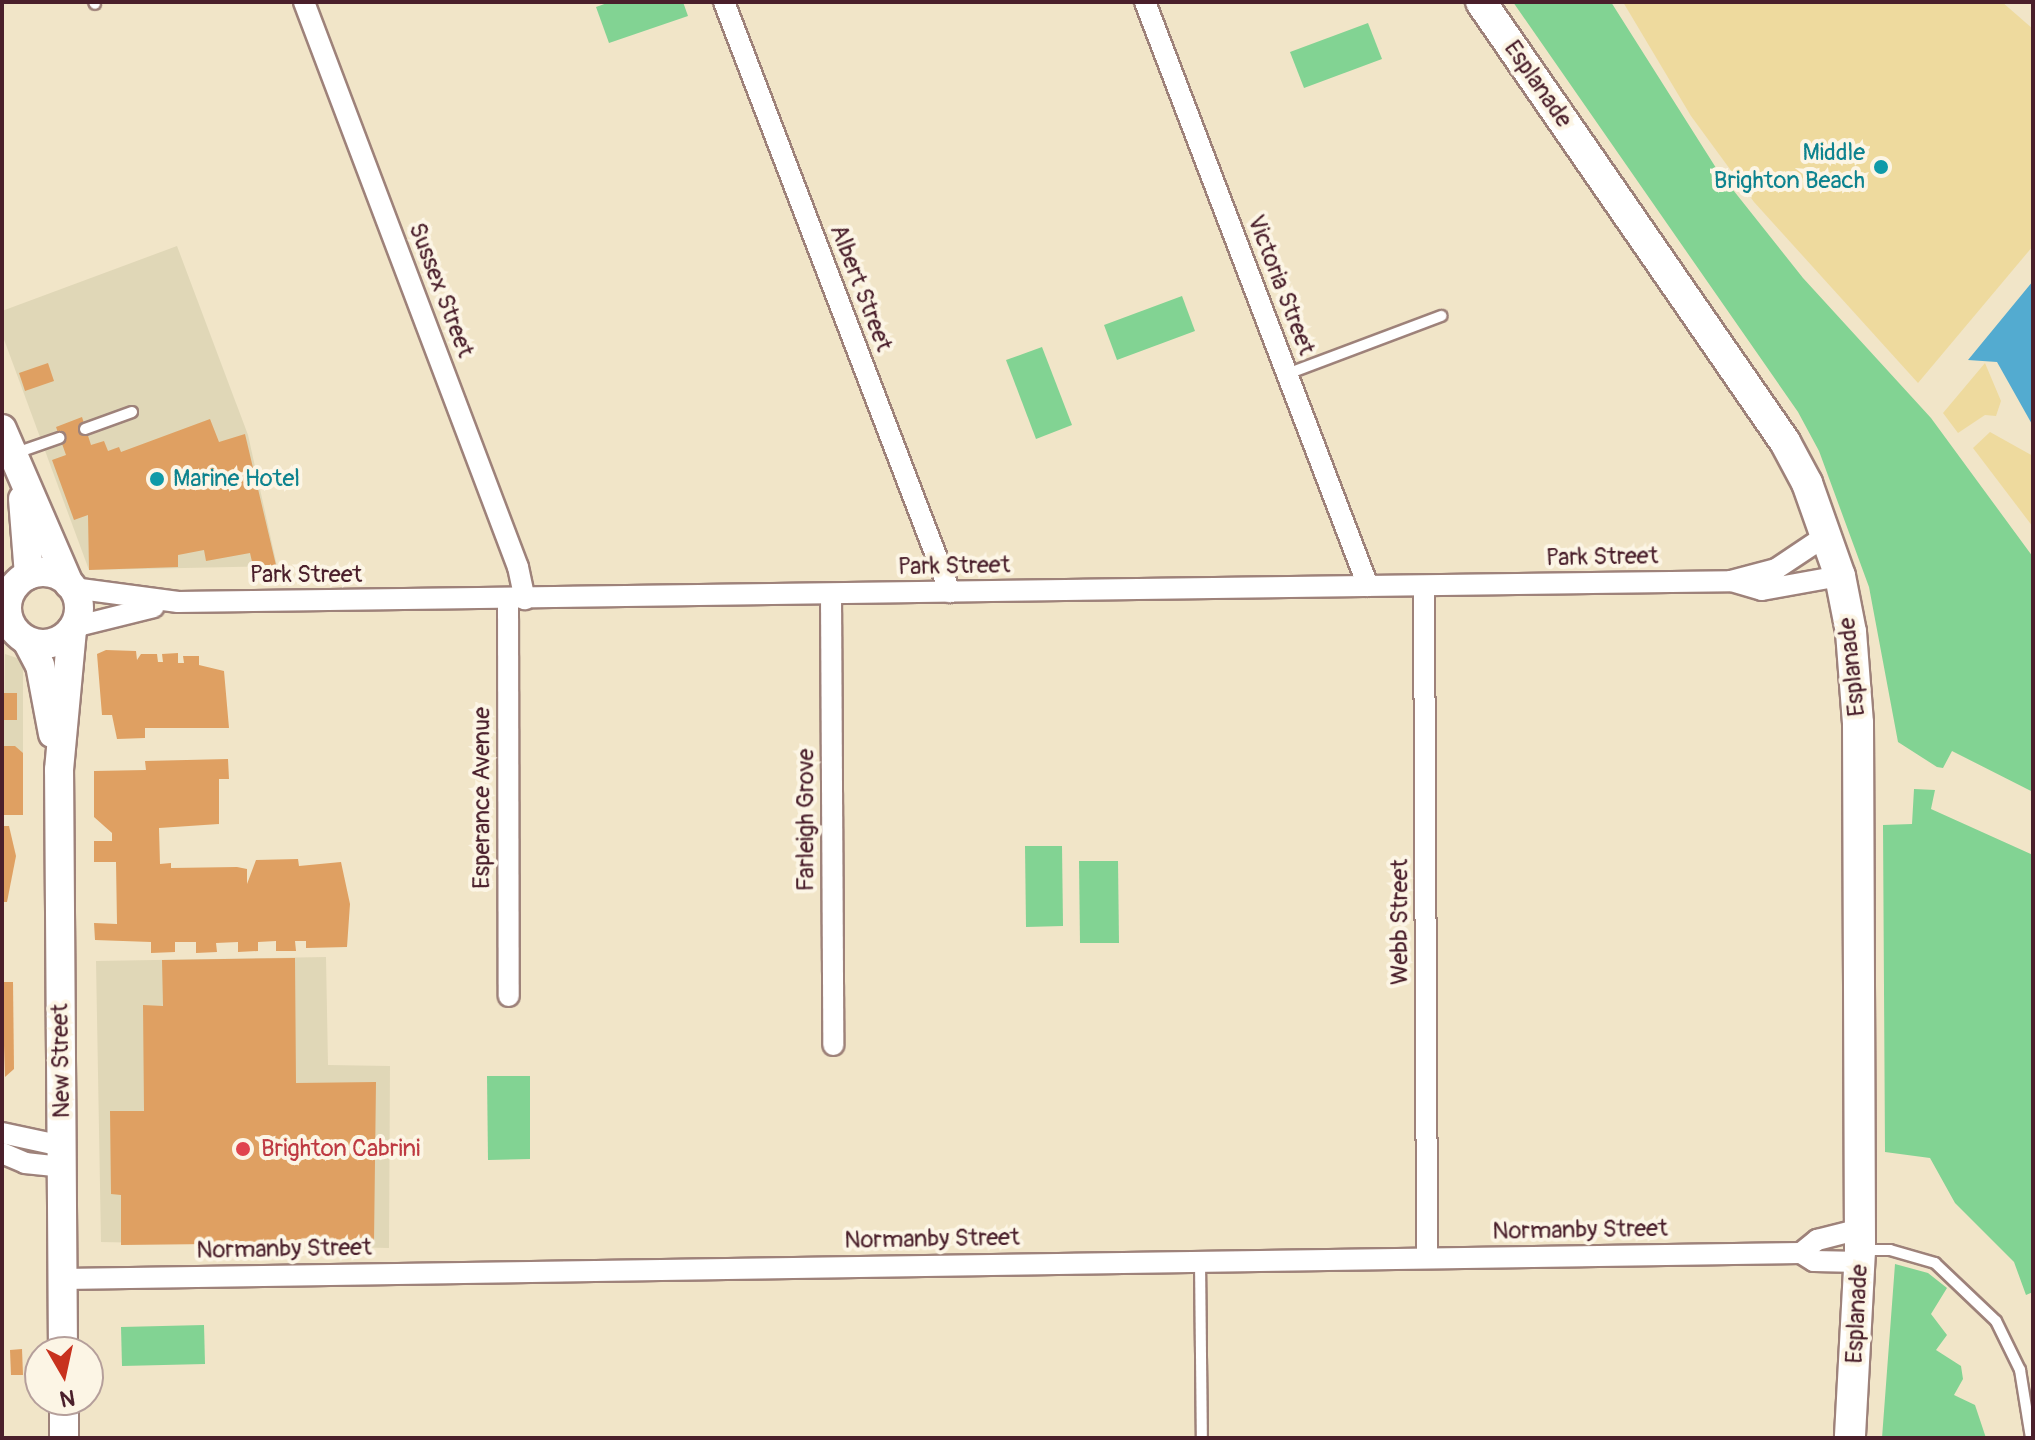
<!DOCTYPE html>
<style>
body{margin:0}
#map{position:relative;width:2035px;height:1440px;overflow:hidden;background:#f1e5c8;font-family:Pangolin,sans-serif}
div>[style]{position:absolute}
.built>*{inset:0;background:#e0d7b7}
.green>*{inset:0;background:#82d393}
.sand>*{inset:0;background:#eeda9e}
.water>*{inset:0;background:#53abd0}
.building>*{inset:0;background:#dfa062}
.roads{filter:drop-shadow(2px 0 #9e827a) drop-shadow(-2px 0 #9e827a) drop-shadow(0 2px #9e827a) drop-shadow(0 -2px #9e827a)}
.lane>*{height:10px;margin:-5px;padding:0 5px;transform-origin:5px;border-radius:5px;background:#fff}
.street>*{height:20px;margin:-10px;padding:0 10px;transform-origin:10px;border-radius:10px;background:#fff}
.secondary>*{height:28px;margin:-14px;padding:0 14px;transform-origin:14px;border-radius:14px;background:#fff}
.secondary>.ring{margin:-14px;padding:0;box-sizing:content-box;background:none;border:28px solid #fff;border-radius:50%}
.primary>*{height:30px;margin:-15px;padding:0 15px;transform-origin:15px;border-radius:15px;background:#fff}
.dots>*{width:22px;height:22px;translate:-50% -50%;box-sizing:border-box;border:4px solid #fcf5e5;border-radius:50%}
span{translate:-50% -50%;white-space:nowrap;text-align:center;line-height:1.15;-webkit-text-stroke:8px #fcf5e5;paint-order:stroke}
.street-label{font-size:24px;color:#4a1f2b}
.culture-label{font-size:24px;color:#0d838f}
.right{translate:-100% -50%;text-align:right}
.left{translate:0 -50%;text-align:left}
.health-label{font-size:24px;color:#be3a42}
.frame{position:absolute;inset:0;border:4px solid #4a1f2b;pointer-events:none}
.north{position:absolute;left:24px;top:1336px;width:80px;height:80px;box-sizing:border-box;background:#fcf5e5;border:2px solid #b59f9b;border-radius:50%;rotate:171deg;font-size:22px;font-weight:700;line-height:32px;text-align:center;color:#4a1f2b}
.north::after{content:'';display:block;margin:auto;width:28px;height:36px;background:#c8321e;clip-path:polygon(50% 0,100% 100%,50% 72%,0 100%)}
</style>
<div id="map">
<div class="built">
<div style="clip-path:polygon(177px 246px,248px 435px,277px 566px,89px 570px,2px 334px,2px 311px)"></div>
<div style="clip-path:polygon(5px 654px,23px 660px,23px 815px,2px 815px)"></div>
<div style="clip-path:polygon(326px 957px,328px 1065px,390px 1066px,389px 1248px,101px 1242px,96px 961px)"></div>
</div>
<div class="green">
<div style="clip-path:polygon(610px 2px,683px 2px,688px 16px,609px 43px,596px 7px)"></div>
<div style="clip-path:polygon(1513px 2px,1611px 2px,1718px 171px,1803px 278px,1931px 418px,2033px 557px,2033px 792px,1952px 751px,1943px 768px,1937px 767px,1898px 742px,1869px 587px,1819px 451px,1798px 412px)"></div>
<div style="clip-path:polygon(1368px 23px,1382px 59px,1304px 88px,1290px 52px)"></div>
<div style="clip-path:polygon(1182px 296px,1195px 331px,1117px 360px,1104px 325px)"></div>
<div style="clip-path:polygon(1042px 347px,1072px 425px,1036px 439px,1006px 360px)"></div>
<div style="clip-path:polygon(1914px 789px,1935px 790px,1931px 809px,2033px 855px,2033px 1292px,2026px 1295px,2014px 1262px,1955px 1203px,1930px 1158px,1885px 1152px,1883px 825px,1912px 824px)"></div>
<div style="clip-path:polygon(1025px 846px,1062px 846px,1063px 926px,1026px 927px)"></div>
<div style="clip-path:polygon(1079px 861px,1118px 861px,1119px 943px,1080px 943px)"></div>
<div style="clip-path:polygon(487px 1076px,530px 1076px,530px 1159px,488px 1160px)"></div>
<div style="clip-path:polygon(1895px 1264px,1928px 1273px,1947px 1288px,1931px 1314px,1947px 1335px,1936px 1350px,1961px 1366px,1963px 1379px,1954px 1395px,1975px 1405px,1986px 1438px,1882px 1438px)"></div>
<div style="clip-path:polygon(204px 1325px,205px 1364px,122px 1366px,121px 1327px)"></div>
</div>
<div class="sand">
<div style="clip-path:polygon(1623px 2px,2002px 2px,2033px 29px,2033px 246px,1918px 383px,1754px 202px,1691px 116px)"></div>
<div style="clip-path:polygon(1985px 363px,2001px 401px,1996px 416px,1985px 415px,1958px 433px,1943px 413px)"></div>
<div style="clip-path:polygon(1990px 432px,2033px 456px,2033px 527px,1973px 448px)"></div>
</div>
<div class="water">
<div style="clip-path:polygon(2033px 281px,2033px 426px,1997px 362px,1968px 360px)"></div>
</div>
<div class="building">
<div style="clip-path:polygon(48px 363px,54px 381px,25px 391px,19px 373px)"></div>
<div style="clip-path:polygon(82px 417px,91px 445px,104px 441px,108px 451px,119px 447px,121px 452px,210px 419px,219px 442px,245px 434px,276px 565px,253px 566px,250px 553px,206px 561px,204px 550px,178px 555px,178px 567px,89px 570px,88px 515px,74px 520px,52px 460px,66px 455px,56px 427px)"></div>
<div style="clip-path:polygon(106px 650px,136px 651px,137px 660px,141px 654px,157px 654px,158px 662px,163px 662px,162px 654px,178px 653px,178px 663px,184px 663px,183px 656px,199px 656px,199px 665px,224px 671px,229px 728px,145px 728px,145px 738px,117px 739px,112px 715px,102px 715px,97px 654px)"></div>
<div style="clip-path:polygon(2px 693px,17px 693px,17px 720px,2px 720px)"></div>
<div style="clip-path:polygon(2px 746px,15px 746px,23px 753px,23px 815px,2px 815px)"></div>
<div style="clip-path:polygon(228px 759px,229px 779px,219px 779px,219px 824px,159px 828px,160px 864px,171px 863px,171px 868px,237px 867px,247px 869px,247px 884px,256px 860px,298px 859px,299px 866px,341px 862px,350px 904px,347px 947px,306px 948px,306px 941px,295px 941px,296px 951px,276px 951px,276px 941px,258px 942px,258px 951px,238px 952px,238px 942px,216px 943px,217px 952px,196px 953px,196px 942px,175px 942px,175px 952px,151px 953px,151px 942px,95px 940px,94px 923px,117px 924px,116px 862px,94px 862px,94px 841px,112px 841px,112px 833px,94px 817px,94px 771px,146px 770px,145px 761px)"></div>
<div style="clip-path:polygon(2px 826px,9px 826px,16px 856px,7px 902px,2px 902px)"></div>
<div style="clip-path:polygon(295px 958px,296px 1083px,376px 1082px,374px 1242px,121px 1245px,121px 1195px,111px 1194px,110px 1111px,144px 1111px,143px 1005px,163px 1006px,162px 960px)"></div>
<div style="clip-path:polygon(2px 982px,13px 982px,14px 1069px,5px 1077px)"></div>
<div style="clip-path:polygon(22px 1349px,23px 1375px,11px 1375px,10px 1350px)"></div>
</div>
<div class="roads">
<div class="lane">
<div style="left:94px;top:2px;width:2px;rotate:63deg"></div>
<div style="left:1287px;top:374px;width:165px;rotate:-20.6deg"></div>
<div style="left:85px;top:429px;width:50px;rotate:-19.9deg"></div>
<div style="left:16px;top:453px;width:46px;rotate:-19.2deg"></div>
<div style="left:1864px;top:1250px;width:26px"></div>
<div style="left:1890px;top:1250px;width:47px;rotate:16.1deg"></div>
<div style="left:1935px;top:1263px;width:84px;rotate:43.6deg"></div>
<div style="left:1996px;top:1321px;width:55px;rotate:63.9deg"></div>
<div style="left:2020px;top:1370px;width:69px;rotate:80.8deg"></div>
<div style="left:1200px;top:1260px;width:178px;rotate:89.4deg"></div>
</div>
<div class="street">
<div style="left:304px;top:2px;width:604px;rotate:69.26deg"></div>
<div style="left:518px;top:567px;width:33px;rotate:78deg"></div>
<div style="left:724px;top:2px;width:632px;rotate:69.04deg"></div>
<div style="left:1145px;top:2px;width:625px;rotate:69.1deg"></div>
<div style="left:1731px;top:581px;width:32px;rotate:16deg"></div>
<div style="left:1762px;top:590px;width:79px;rotate:-10.2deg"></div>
<div style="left:1424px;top:586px;width:672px;rotate:89.74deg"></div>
<div style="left:73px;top:588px;width:106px;rotate:7.6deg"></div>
<div style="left:178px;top:602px;width:1553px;rotate:-0.77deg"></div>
<div style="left:1731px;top:581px;width:47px;rotate:-14.9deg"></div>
<div style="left:1776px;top:569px;width:61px;rotate:-33.7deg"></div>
<div style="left:831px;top:594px;width:451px;rotate:89.7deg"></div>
<div style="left:508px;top:599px;width:397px;rotate:89.9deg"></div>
<div style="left:74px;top:627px;width:82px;rotate:-14deg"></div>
<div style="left:2px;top:1133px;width:61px;rotate:12.2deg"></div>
<div style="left:2px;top:1153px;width:25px;rotate:23deg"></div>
<div style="left:25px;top:1163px;width:37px;rotate:6deg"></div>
<div style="left:1801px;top:1253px;width:21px;rotate:-39deg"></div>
<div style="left:1817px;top:1240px;width:44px;rotate:-14.3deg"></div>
<div style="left:63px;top:1279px;width:1738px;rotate:-0.86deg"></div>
<div style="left:1801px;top:1253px;width:15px;rotate:32deg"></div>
<div style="left:1814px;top:1261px;width:46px;rotate:1.2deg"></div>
</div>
<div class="secondary">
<div style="left:2px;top:429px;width:169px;rotate:66.6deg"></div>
<div style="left:23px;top:499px;width:76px;rotate:85.5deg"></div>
<div class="ring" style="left:7px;top:572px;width:44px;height:44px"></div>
<div style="left:27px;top:641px;width:27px;rotate:62deg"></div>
<div style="left:40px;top:665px;width:70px;rotate:79.3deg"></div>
<div style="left:63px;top:1352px;width:582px;rotate:-90.39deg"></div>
<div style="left:59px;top:770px;width:141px;rotate:-84.7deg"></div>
<div style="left:64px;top:1400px;width:38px;rotate:90deg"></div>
</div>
<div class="primary">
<div style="left:1481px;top:2px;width:535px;rotate:55.36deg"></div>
<div style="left:1785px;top:442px;width:47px;rotate:61.8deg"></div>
<div style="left:1807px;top:483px;width:99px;rotate:70.5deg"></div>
<div style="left:1840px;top:576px;width:57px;rotate:78.9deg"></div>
<div style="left:1851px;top:632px;width:91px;rotate:85.6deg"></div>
<div style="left:1858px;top:723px;width:528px;rotate:89.78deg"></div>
<div style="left:1860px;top:1251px;width:187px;rotate:93.1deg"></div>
</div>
</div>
<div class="dots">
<div style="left:1881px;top:167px;background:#0f9aa8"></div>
<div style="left:157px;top:479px;background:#0f9aa8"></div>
<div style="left:243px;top:1149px;background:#e0444e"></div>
</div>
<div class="street-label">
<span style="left:1538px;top:84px;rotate:55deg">Esplanade</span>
<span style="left:1281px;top:285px;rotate:69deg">Victoria Street</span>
<span style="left:861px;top:288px;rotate:69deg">Albert Street</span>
<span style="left:441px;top:290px;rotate:69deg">Sussex Street</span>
<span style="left:1602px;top:557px;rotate:-1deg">Park Street</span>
<span style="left:954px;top:566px;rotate:-1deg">Park Street</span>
<span style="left:306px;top:575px">Park Street</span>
<span style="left:1852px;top:667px;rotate:-96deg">Esplanade</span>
<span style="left:482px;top:798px;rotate:-90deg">Esperance Avenue</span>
<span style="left:806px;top:820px;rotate:-90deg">Farleigh Grove</span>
<span style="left:1400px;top:922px;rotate:-90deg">Webb Street</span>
<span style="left:61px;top:1061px;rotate:-91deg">New Street</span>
<span style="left:1580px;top:1230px;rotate:-1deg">Normanby Street</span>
<span style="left:932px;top:1239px;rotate:-1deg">Normanby Street</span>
<span style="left:284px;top:1249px;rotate:-1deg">Normanby Street</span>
<span style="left:1857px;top:1314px;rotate:-87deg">Esplanade</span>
</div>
<div class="culture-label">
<span class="right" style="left:1865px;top:167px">Middle<br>Brighton Beach</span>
<span class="left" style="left:173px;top:479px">Marine Hotel</span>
</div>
<div class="health-label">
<span class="left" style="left:261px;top:1149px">Brighton Cabrini</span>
</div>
<div class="frame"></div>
<div class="north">N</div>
</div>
